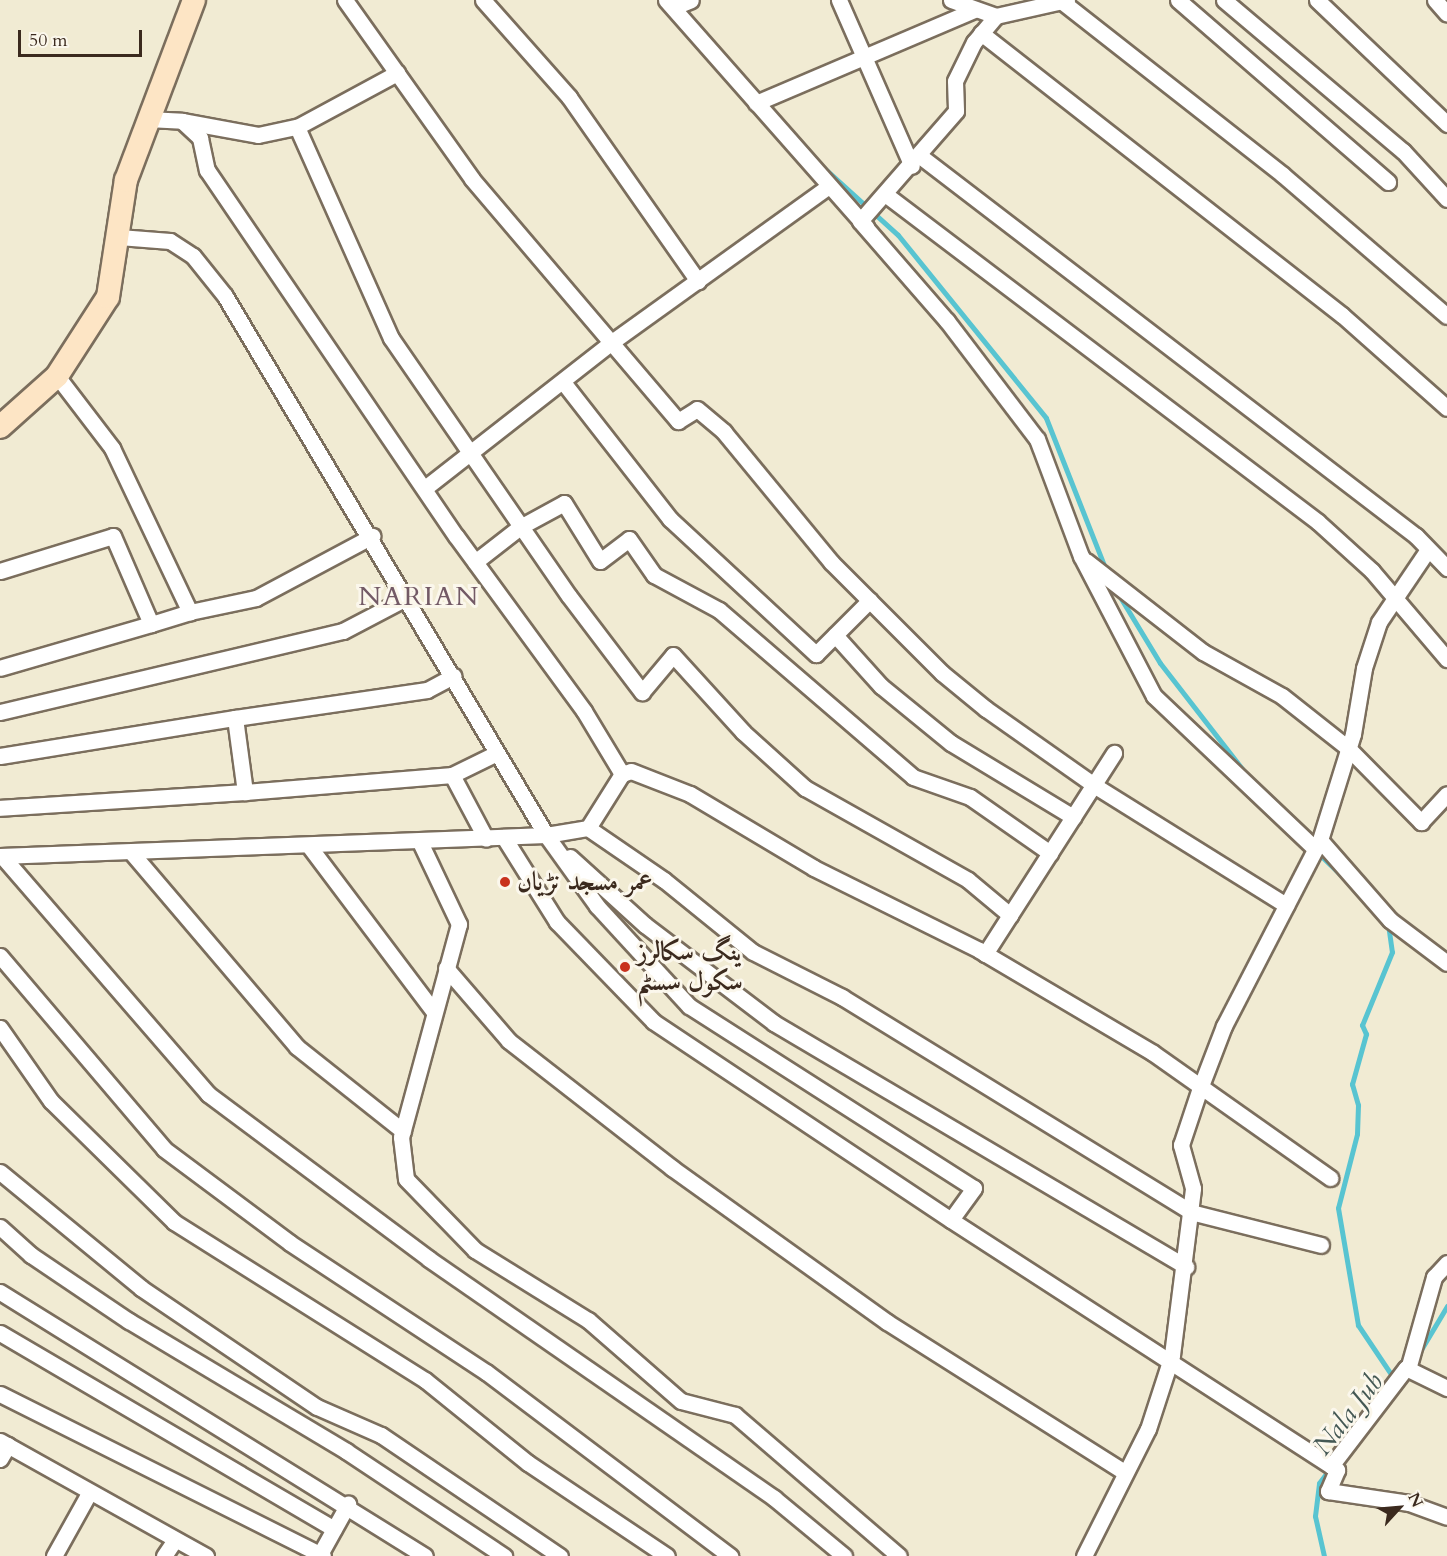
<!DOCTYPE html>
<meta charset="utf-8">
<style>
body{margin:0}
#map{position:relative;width:1447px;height:1556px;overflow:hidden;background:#f1ebd3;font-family:Cardo,Amiri,serif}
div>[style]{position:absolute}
.stream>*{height:5px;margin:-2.5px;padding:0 2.5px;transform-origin:2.5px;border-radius:2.5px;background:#58c4d1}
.roads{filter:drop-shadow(2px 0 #7b6e5d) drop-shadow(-2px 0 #7b6e5d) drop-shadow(0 2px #7b6e5d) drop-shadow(0 -2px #7b6e5d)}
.minor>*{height:15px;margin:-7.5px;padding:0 7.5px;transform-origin:7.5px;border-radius:7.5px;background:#fff}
.secondary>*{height:22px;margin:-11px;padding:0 11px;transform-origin:11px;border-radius:11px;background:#fde5c5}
.dots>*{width:16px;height:16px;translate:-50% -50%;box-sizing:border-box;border:3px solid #fbf7ec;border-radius:50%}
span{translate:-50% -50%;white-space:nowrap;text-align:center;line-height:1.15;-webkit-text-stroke:6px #fbf7ec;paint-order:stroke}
.poi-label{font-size:26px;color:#3b2a1e;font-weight:700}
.left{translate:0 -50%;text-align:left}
.neighbourhood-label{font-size:27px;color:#735a66;letter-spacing:1.5px}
.water-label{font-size:27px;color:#445854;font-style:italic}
.north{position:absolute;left:1369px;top:1478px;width:60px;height:60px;-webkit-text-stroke:4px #fbf7ec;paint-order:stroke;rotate:64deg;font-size:16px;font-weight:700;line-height:24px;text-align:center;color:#3b2a1e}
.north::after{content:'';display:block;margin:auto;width:21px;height:27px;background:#3b2a1e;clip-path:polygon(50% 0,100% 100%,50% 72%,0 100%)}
.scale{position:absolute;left:18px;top:30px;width:124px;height:27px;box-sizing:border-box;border:3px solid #3b2a1e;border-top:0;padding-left:8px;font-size:18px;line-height:21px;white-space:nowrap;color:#3b2a1e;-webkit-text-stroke:4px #fbf7ec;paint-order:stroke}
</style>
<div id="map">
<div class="stream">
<div style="left:823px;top:167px;width:101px;rotate:42.2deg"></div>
<div style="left:898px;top:235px;width:235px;rotate:51deg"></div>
<div style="left:1046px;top:418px;width:163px;rotate:68.5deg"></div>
<div style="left:1117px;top:592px;width:83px;rotate:58.8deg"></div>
<div style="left:1160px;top:663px;width:142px;rotate:52.2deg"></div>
<div style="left:1317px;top:852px;width:36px;rotate:44deg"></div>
<div style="left:1388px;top:924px;width:28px;rotate:82deg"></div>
<div style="left:1392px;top:952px;width:79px;rotate:112.3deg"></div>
<div style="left:1362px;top:1025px;width:10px;rotate:66deg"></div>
<div style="left:1366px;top:1034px;width:52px;rotate:105.6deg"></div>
<div style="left:1352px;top:1084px;width:22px;rotate:74deg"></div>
<div style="left:1358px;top:1105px;width:29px;rotate:92deg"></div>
<div style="left:1357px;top:1134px;width:76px;rotate:104.4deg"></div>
<div style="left:1338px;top:1208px;width:119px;rotate:80.3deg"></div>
<div style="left:1358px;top:1325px;width:66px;rotate:56.1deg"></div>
<div style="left:1419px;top:1353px;width:55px;rotate:-59.2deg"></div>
<div style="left:1324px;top:1556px;width:41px;rotate:-102.7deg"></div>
<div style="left:1315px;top:1516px;width:33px;rotate:-83deg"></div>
<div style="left:1319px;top:1483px;width:20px;rotate:-53deg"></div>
</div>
<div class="roads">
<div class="minor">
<div style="left:345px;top:0;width:219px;rotate:54.6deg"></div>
<div style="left:472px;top:179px;width:318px;rotate:49.6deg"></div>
<div style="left:678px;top:421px;width:22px;rotate:-32deg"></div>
<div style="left:697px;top:409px;width:35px;rotate:40deg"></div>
<div style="left:724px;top:432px;width:168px;rotate:50.5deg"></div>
<div style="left:831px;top:562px;width:157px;rotate:45deg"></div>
<div style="left:942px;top:673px;width:57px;rotate:39.3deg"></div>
<div style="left:986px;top:709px;width:136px;rotate:35.1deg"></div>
<div style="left:1097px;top:787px;width:223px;rotate:32deg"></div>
<div style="left:483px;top:0;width:130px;rotate:48.4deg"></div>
<div style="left:569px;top:97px;width:225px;rotate:55deg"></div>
<div style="left:666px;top:0;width:303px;rotate:48.6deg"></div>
<div style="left:839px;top:0;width:181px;rotate:66.3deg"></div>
<div style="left:951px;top:0;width:48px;rotate:19.6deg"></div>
<div style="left:1060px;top:0;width:283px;rotate:38.1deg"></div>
<div style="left:1283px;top:175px;width:216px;rotate:40.7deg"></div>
<div style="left:1067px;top:0;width:73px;rotate:167.3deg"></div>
<div style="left:996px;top:16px;width:34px;rotate:130deg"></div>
<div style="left:974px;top:42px;width:43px;rotate:116deg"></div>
<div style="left:955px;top:81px;width:30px;rotate:88deg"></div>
<div style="left:956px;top:111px;width:146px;rotate:131.1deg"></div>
<div style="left:860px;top:221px;width:133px;rotate:49deg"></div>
<div style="left:947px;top:321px;width:148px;rotate:52.7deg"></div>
<div style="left:1037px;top:439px;width:125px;rotate:69.4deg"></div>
<div style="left:1081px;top:556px;width:158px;rotate:62.5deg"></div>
<div style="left:1154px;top:696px;width:222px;rotate:43.5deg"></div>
<div style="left:1178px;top:0;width:278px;rotate:40.9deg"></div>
<div style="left:1224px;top:0;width:234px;rotate:40.2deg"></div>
<div style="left:1403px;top:151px;width:65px;rotate:47.5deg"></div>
<div style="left:1317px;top:0;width:180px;rotate:43.6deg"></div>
<div style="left:1435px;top:0;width:18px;rotate:49deg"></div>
<div style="left:674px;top:7px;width:18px;rotate:-22deg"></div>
<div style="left:981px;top:33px;width:458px;rotate:38deg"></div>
<div style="left:1342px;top:315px;width:140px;rotate:41.5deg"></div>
<div style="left:756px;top:103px;width:237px;rotate:-23.1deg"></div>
<div style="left:147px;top:119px;width:35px;rotate:3deg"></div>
<div style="left:182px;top:121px;width:25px;rotate:43deg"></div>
<div style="left:200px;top:138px;width:33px;rotate:78deg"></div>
<div style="left:207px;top:170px;width:443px;rotate:55.8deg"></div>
<div style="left:456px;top:536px;width:217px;rotate:53.8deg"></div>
<div style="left:584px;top:711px;width:74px;rotate:58.9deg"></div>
<div style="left:182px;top:121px;width:77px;rotate:10.4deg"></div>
<div style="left:258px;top:135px;width:40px;rotate:-12deg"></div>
<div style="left:297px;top:127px;width:114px;rotate:-28.4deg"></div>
<div style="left:297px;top:127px;width:231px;rotate:66deg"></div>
<div style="left:391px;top:338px;width:313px;rotate:55.4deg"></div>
<div style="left:569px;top:596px;width:121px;rotate:52.8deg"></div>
<div style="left:642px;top:692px;width:48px;rotate:-50deg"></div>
<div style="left:673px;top:655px;width:104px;rotate:47.7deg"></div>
<div style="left:743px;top:732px;width:84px;rotate:42.1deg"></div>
<div style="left:805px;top:788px;width:187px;rotate:29.4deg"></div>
<div style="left:968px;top:880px;width:55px;rotate:39.8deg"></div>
<div style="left:920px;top:156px;width:625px;rotate:37.46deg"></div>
<div style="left:1416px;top:536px;width:45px;rotate:45.9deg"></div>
<div style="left:885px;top:194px;width:543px;rotate:37.14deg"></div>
<div style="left:1318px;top:522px;width:73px;rotate:42.2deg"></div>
<div style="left:1372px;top:571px;width:116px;rotate:49.6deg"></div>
<div style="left:119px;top:237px;width:51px;rotate:4.5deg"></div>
<div style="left:170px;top:241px;width:27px;rotate:33deg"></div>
<div style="left:193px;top:256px;width:51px;rotate:51.3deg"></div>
<div style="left:225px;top:296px;width:627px;rotate:59.22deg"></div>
<div style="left:546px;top:835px;width:87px;rotate:54.3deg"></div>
<div style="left:597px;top:906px;width:136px;rotate:47.4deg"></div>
<div style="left:689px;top:1006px;width:338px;rotate:32.6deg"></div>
<div style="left:974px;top:1188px;width:39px;rotate:126deg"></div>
<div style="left:951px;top:1220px;width:358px;rotate:-146.3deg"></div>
<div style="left:653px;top:1021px;width:138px;rotate:-134.1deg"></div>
<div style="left:557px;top:922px;width:98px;rotate:-122.1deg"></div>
<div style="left:57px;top:376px;width:91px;rotate:52.6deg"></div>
<div style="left:112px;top:448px;width:182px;rotate:64.6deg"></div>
<div style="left:190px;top:612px;width:41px;rotate:162.9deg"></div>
<div style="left:563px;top:382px;width:174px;rotate:52deg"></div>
<div style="left:670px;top:519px;width:199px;rotate:42.8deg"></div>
<div style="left:816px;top:654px;width:76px;rotate:-45deg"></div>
<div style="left:425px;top:488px;width:234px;rotate:-38deg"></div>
<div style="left:609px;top:344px;width:271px;rotate:-35.7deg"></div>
<div style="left:1086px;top:561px;width:148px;rotate:37.9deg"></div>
<div style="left:1203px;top:652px;width:90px;rotate:29.1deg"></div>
<div style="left:1282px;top:696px;width:85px;rotate:38.3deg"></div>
<div style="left:1349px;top:749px;width:103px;rotate:45.4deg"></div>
<div style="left:1421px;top:822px;width:38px;rotate:-47deg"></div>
<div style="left:475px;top:562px;width:57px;rotate:-37.9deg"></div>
<div style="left:520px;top:527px;width:50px;rotate:-28.6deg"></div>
<div style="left:564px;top:503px;width:68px;rotate:58.2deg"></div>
<div style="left:600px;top:561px;width:36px;rotate:-37deg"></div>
<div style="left:629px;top:539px;width:44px;rotate:55.2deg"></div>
<div style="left:654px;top:575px;width:74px;rotate:28.3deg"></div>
<div style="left:719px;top:610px;width:256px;rotate:40.7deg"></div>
<div style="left:913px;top:777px;width:60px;rotate:19.3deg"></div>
<div style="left:970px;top:797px;width:98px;rotate:35deg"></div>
<div style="left:0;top:571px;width:118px;rotate:-17.2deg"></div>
<div style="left:113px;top:536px;width:96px;rotate:66.6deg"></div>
<div style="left:151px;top:624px;width:157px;rotate:163.8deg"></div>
<div style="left:190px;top:612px;width:67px;rotate:-12deg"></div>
<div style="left:256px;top:598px;width:132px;rotate:-28.1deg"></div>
<div style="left:835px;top:635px;width:69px;rotate:48deg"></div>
<div style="left:881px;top:686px;width:90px;rotate:39.2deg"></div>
<div style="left:951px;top:743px;width:143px;rotate:31.2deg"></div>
<div style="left:0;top:712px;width:352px;rotate:-13.3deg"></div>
<div style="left:343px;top:631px;width:73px;rotate:-27.6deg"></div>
<div style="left:235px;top:718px;width:194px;rotate:-8.3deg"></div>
<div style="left:427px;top:690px;width:30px;rotate:-28deg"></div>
<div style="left:0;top:756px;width:238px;rotate:-9.2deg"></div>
<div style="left:235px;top:718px;width:75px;rotate:82.3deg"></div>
<div style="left:245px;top:792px;width:246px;rotate:176.3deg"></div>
<div style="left:452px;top:775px;width:50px;rotate:-26.1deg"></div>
<div style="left:245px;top:792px;width:208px;rotate:-4.7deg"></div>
<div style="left:452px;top:775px;width:72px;rotate:62deg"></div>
<div style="left:588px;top:828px;width:92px;rotate:34.4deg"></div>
<div style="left:664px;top:880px;width:114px;rotate:39deg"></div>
<div style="left:753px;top:952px;width:100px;rotate:26.8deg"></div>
<div style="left:842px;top:997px;width:410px;rotate:31.6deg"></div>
<div style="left:1191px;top:1212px;width:134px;rotate:14.2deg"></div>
<div style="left:1320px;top:840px;width:106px;rotate:48.8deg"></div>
<div style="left:1390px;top:920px;width:71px;rotate:37deg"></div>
<div style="left:420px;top:842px;width:91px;rotate:64.6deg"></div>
<div style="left:459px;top:924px;width:221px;rotate:105.2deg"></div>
<div style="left:401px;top:1137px;width:42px;rotate:83.2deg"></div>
<div style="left:406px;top:1179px;width:99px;rotate:45.8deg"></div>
<div style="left:475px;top:1250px;width:133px;rotate:31.8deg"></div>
<div style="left:588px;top:1320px;width:123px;rotate:41.1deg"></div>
<div style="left:681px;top:1401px;width:56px;rotate:14.5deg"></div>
<div style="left:735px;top:1415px;width:216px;rotate:40.7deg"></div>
<div style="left:309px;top:846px;width:208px;rotate:53deg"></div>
<div style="left:131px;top:852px;width:256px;rotate:49.6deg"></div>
<div style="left:297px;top:1047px;width:135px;rotate:38.4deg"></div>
<div style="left:0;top:856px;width:546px;rotate:-2.2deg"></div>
<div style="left:546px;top:835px;width:43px;rotate:-9.5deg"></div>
<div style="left:588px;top:828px;width:64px;rotate:-57.8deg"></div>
<div style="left:622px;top:774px;width:9px;rotate:-18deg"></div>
<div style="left:631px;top:771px;width:63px;rotate:21.3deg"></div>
<div style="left:690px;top:794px;width:144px;rotate:30.8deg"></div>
<div style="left:814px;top:868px;width:184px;rotate:26.4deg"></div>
<div style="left:979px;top:950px;width:202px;rotate:30.6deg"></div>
<div style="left:1153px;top:1053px;width:217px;rotate:35.2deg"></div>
<div style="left:2px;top:856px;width:315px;rotate:49.1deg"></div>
<div style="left:208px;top:1094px;width:276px;rotate:36.7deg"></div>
<div style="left:429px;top:1259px;width:420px;rotate:34.7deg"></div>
<div style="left:774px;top:1498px;width:91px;rotate:39.6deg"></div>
<div style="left:570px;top:857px;width:101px;rotate:42.2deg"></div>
<div style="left:645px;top:925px;width:162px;rotate:37.2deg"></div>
<div style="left:774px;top:1023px;width:479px;rotate:30.6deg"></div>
<div style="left:985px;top:954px;width:239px;rotate:-57.3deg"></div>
<div style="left:0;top:956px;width:253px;rotate:49.6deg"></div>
<div style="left:164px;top:1149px;width:157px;rotate:36.7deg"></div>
<div style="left:290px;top:1243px;width:235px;rotate:33.4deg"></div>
<div style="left:486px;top:1372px;width:306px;rotate:37deg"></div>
<div style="left:446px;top:968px;width:96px;rotate:49.2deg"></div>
<div style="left:509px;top:1041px;width:207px;rotate:37.9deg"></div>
<div style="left:672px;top:1168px;width:264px;rotate:35.6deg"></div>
<div style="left:887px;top:1322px;width:280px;rotate:32.3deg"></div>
<div style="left:0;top:1028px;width:89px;rotate:55.1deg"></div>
<div style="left:51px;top:1101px;width:173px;rotate:44.5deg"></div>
<div style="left:174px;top:1222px;width:297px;rotate:32.2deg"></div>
<div style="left:425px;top:1380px;width:132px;rotate:38.9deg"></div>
<div style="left:528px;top:1463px;width:167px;rotate:33.8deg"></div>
<div style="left:0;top:1172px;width:183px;rotate:39.4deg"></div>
<div style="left:141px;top:1288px;width:212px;rotate:34.1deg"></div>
<div style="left:317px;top:1407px;width:70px;rotate:23.6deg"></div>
<div style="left:381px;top:1435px;width:216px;rotate:34.1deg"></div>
<div style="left:951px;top:1220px;width:460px;rotate:32.9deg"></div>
<div style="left:1337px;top:1470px;width:23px;rotate:113deg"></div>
<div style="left:1328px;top:1491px;width:82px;rotate:8.4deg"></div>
<div style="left:1409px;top:1503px;width:40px;rotate:20.2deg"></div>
<div style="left:0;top:1227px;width:42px;rotate:42.1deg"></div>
<div style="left:31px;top:1255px;width:118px;rotate:34deg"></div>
<div style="left:129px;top:1321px;width:253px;rotate:30.9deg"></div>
<div style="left:346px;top:1451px;width:190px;rotate:33.6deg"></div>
<div style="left:0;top:1292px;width:500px;rotate:31.85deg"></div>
<div style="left:0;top:1333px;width:387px;rotate:30.4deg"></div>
<div style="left:1408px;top:1369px;width:96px;rotate:-74.2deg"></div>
<div style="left:1434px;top:1277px;width:19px;rotate:-47deg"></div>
<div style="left:0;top:1394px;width:361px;rotate:26.6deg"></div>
<div style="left:0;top:1441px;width:236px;rotate:29.2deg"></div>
<div style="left:0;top:1459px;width:16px;rotate:-60deg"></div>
<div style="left:1331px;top:1466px;width:123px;rotate:-52.6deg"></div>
<div style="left:1406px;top:1368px;width:46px;rotate:26deg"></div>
<div style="left:54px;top:1556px;width:72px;rotate:-60.9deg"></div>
<div style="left:164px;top:1556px;width:18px;rotate:-56deg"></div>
<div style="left:319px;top:1556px;width:60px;rotate:-60.9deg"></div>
<div style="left:1084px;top:1556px;width:142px;rotate:-63.3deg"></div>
<div style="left:1148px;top:1429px;width:78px;rotate:-72deg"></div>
<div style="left:1172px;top:1355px;width:168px;rotate:-82.8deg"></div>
<div style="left:1193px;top:1188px;width:45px;rotate:-105.6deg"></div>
<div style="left:1181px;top:1145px;width:57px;rotate:-71.6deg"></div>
<div style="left:1199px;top:1091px;width:70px;rotate:-69deg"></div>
<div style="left:1224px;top:1026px;width:209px;rotate:-62.7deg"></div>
<div style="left:1320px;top:840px;width:111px;rotate:-72.7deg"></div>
<div style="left:1353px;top:734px;width:67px;rotate:-80.5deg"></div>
<div style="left:1364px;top:668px;width:48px;rotate:-71.9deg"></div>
<div style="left:1379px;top:622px;width:86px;rotate:-55.9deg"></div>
</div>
<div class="secondary">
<div style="left:0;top:427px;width:76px;rotate:-41.8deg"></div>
<div style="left:57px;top:376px;width:94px;rotate:-57.2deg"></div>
<div style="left:108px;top:297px;width:118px;rotate:-81.3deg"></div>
<div style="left:126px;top:180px;width:192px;rotate:-69.3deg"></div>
</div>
</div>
<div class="dots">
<div style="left:505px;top:882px;background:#c8321e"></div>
<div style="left:625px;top:967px;background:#c8321e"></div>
</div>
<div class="poi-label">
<span class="left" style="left:517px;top:882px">عمر مسجد نڑیاں</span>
<span class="left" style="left:637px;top:967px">ینگ سکالرز<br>سکول سسٹم</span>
</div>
<div class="neighbourhood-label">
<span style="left:419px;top:597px">NARIAN</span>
</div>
<div class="water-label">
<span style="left:1348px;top:1414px;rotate:-52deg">Nala Jub</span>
</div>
<div class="north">N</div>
<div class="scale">50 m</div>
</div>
